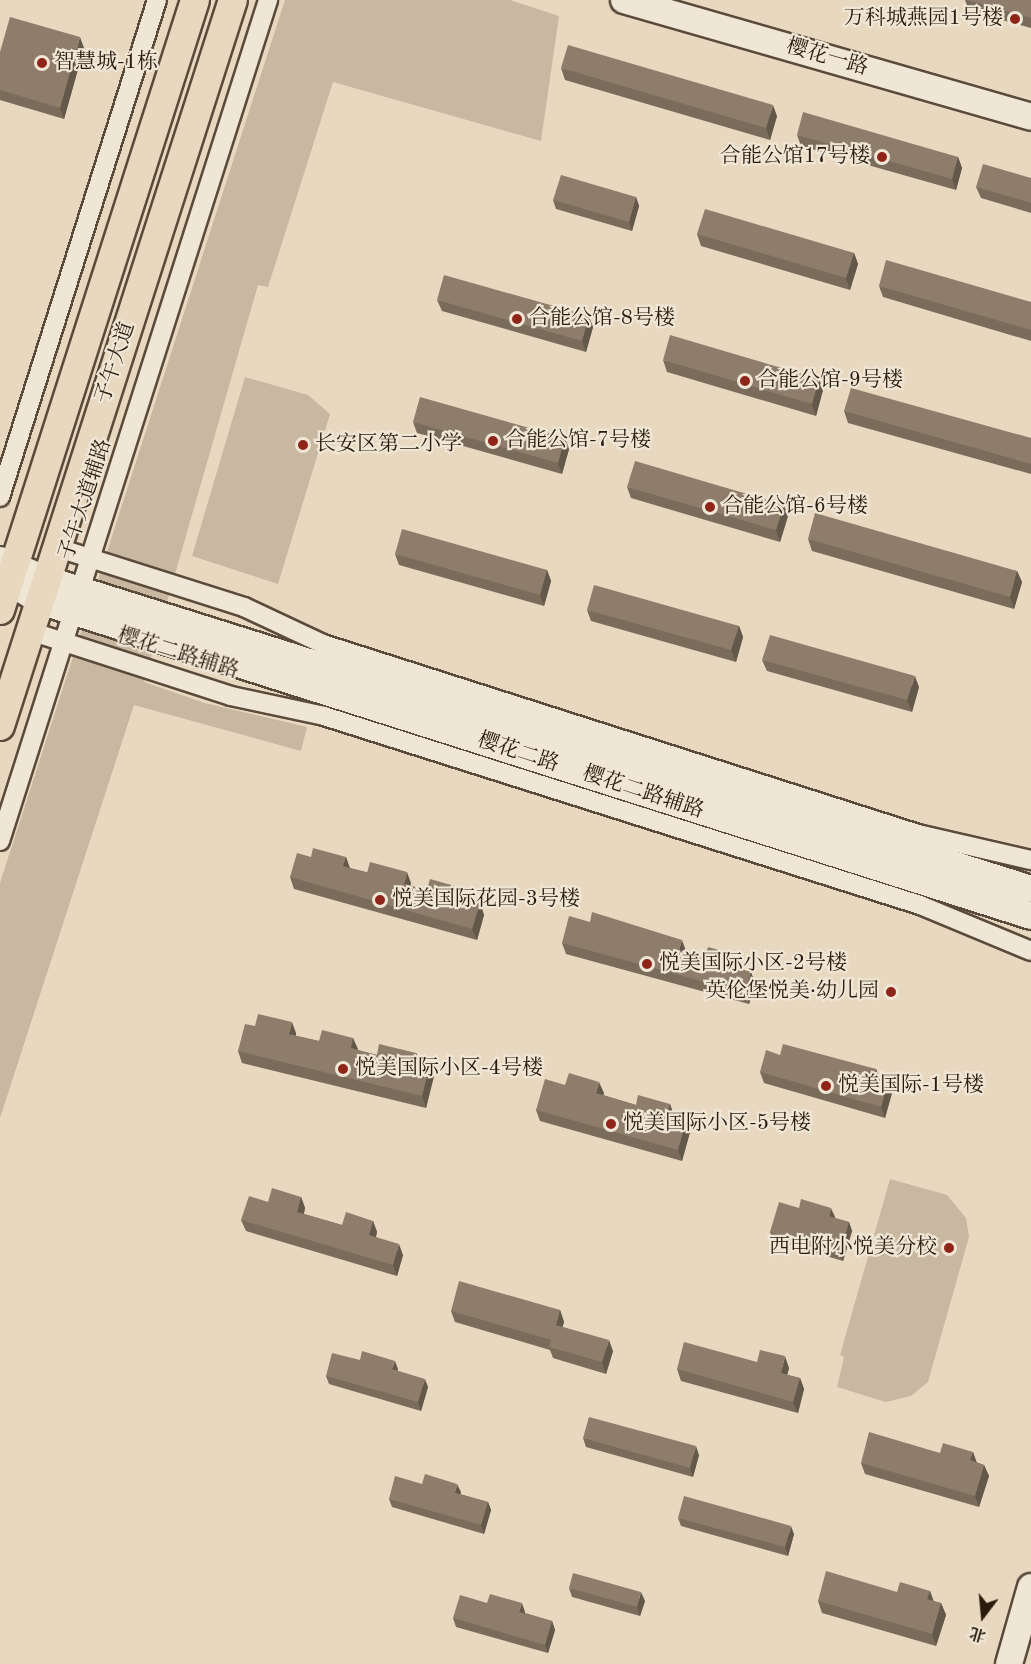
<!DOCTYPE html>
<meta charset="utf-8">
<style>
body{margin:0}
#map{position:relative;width:1031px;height:1664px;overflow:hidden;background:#e8d8c0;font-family:"Old Standard TT","Noto Serif SC",serif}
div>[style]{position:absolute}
.green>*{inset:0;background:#c8b8a2}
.roads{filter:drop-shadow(2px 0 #5a4a3a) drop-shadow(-2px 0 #5a4a3a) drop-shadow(0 2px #5a4a3a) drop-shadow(0 -2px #5a4a3a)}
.street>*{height:18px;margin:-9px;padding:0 9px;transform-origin:9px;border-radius:9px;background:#f0e6d6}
.secondary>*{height:26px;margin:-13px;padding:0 13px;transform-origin:13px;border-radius:13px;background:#f0e6d6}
.primary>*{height:28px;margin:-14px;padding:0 14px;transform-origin:14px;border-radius:14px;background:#e8d8c0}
.wall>*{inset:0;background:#796c5b}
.shaded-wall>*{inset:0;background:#63584a}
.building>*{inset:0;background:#8d7d6a}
.dots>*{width:16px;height:16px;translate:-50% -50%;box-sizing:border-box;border:3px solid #f0e6d6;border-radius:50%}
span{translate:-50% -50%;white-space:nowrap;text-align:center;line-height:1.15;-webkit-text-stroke:4.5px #f0e6d6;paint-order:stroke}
.poi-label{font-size:21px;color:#2a1b0d}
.right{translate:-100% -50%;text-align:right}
.left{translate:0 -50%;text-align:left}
.street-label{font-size:21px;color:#2a1b0d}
.north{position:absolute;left:953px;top:1586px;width:60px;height:60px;-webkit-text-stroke:4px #f0e6d6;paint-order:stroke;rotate:196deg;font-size:16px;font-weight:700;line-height:24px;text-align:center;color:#2a1b0d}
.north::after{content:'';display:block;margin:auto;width:21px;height:27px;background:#2a1b0d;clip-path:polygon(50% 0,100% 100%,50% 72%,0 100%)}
</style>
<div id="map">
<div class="green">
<div style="clip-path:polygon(285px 0,510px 0,559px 16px,541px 141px,333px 82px,268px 287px,258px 285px,144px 682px,205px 703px,307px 727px,301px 751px,134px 705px,0 1118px,0 883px)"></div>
<div style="clip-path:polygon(245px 377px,308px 395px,330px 414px,278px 584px,192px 556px)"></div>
<div style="clip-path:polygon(890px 1179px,947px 1195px,966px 1218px,969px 1237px,928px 1382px,911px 1396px,886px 1402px,837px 1387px,844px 1357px,840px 1355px)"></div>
</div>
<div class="roads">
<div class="street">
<div style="left:0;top:497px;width:521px;rotate:-72.47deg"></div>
<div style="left:55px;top:547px;width:198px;rotate:17.6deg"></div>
<div style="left:244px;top:607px;width:87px;rotate:25.1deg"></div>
<div style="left:323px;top:644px;width:625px;rotate:17.71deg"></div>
<div style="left:918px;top:834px;width:116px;rotate:13deg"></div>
<div style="left:30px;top:631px;width:211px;rotate:17.9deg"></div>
<div style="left:231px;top:696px;width:95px;rotate:12.1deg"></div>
<div style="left:324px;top:716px;width:625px;rotate:17.59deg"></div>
<div style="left:920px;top:905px;width:120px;rotate:22.5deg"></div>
<div style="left:0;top:841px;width:883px;rotate:-72.32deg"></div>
</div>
<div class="secondary">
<div style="left:624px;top:0;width:423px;rotate:16deg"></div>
<div style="left:0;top:560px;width:49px;rotate:22.9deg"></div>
<div style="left:45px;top:579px;width:1034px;rotate:17.45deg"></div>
<div style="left:0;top:576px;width:47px;rotate:32deg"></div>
<div style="left:40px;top:601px;width:1040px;rotate:17.63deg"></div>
<div style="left:1009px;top:1664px;width:80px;rotate:-74.1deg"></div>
</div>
<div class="primary">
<div style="left:0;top:610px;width:640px;rotate:-72.27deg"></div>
<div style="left:0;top:726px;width:762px;rotate:-72.21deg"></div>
</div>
</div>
<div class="wall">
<div style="clip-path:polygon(965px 0,1031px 0,1031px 28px,969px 11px)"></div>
<div style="clip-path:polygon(84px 48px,64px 119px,0 100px,0 52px)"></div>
<div style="clip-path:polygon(561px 68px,777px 116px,770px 140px,565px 80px)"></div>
<div style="clip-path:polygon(797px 135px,958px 157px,962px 168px,956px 190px,801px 146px)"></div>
<div style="clip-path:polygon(1031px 178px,1031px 213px,981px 198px,976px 187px)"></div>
<div style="clip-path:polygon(636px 197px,639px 206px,632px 231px,556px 209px,553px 200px)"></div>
<div style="clip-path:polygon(697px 234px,854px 253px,858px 264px,850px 290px,701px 246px)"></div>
<div style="clip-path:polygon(879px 286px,1031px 302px,1031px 341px,883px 297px)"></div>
<div style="clip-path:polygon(437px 300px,593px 327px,586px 352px,442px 311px)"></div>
<div style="clip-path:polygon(663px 360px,823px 390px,816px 416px,667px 372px)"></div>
<div style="clip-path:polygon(844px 411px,1031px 438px,1031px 474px,848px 423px)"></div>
<div style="clip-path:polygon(413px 422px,569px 449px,562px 474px,417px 433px)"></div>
<div style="clip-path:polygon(627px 487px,788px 516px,780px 542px,631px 498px)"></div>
<div style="clip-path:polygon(808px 539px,1017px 571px,1022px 582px,1014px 609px,812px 551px)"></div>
<div style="clip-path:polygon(395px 554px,547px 570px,551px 581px,544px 606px,399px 565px)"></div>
<div style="clip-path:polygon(587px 610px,739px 626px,743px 637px,736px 662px,591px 621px)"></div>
<div style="clip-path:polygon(762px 660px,919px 687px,912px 712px,767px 671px)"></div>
<div style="clip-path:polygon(311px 857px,346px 857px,350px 868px,411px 883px,410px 886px,427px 890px,467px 899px,480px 903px,484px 915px,477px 940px,294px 889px,290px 877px)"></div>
<div style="clip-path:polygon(562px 943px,686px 951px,741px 966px,740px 969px,751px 972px,755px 984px,749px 1004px,566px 954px)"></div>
<div style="clip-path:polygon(255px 1026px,296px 1033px,296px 1036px,319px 1041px,353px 1038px,357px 1050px,377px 1055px,416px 1053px,420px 1062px,434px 1076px,426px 1108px,242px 1063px,238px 1051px)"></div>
<div style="clip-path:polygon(780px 1055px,876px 1069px,880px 1080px,888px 1082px,892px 1093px,885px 1118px,764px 1083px,760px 1072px)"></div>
<div style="clip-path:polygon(565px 1085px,604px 1093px,603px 1095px,636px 1105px,670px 1104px,674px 1116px,674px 1117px,690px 1132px,682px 1161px,540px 1121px,536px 1110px)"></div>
<div style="clip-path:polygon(301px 1197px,305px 1208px,304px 1214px,342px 1225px,373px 1221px,377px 1232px,376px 1237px,403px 1255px,397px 1276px,246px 1231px,241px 1220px,268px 1202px)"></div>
<div style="clip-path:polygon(799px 1208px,835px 1217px,834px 1218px,849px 1222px,852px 1231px,843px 1261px,773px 1240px,770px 1232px)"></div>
<div style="clip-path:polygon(560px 1310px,564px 1322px,562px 1327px,613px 1351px,606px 1374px,553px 1358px,550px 1350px,455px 1322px,451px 1311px)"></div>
<div style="clip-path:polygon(360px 1360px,398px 1369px,397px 1371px,428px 1387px,421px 1411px,329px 1384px,326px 1376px)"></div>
<div style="clip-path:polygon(757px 1362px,789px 1368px,787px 1375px,800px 1378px,804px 1389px,798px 1413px,681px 1381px,677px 1369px)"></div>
<div style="clip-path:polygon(583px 1438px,699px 1455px,693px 1477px,586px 1447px)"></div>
<div style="clip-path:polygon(973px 1452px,976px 1462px,984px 1465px,989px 1476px,979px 1507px,865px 1474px,861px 1463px,940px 1453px)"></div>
<div style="clip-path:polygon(422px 1484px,461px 1492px,460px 1494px,488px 1502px,491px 1510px,484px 1534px,392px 1507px,389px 1499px)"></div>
<div style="clip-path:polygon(678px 1518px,794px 1534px,788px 1556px,681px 1526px)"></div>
<div style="clip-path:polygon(569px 1588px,645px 1601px,640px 1616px,572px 1597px)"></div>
<div style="clip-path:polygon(930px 1591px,933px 1601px,941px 1603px,946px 1615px,936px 1646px,822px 1613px,818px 1601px,897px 1592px)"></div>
<div style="clip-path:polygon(487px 1603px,525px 1612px,525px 1613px,552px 1621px,555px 1630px,548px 1653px,456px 1627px,453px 1618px)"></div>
</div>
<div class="shaded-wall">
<div style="clip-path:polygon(80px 37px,84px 48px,64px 119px,60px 108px)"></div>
<div style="clip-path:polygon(773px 105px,777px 116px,770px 140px,766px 128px)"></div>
<div style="clip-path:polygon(958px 157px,962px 168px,956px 190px,952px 179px)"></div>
<div style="clip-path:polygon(636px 197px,639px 206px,632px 231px,629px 222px)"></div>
<div style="clip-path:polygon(854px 253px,858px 264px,850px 290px,846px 278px)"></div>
<div style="clip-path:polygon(589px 316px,593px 327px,586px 352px,582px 341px)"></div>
<div style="clip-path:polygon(819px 379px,823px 390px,816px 416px,812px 404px)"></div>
<div style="clip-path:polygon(565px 438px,569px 449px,562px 474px,558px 463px)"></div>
<div style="clip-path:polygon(784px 505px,788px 516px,780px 542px,776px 530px)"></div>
<div style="clip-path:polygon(547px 570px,551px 581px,544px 606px,540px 595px)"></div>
<div style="clip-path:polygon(1017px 571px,1022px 582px,1014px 609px,1010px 597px)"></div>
<div style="clip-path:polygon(739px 626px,743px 637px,736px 662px,731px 650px)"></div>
<div style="clip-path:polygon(915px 676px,919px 687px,912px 712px,907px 700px)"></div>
<div style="clip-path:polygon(346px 857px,350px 869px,343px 866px)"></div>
<div style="clip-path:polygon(407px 872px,411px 883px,408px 895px,404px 884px)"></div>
<div style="clip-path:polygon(462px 888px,467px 899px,464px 909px,460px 898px)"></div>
<div style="clip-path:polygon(480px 903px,484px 915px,477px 940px,472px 929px)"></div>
<div style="clip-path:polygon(682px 940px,686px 951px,683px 961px,679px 950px)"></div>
<div style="clip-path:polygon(737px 955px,741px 966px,738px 979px,734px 968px)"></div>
<div style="clip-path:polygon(751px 972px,755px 984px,749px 1004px,745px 993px)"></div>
<div style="clip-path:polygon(292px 1022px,296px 1033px,294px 1045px,289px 1034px)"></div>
<div style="clip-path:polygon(353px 1038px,358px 1049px,355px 1060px,351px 1048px)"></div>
<div style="clip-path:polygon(416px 1053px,421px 1064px,415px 1060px)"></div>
<div style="clip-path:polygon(430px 1064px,434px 1076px,426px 1108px,422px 1096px)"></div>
<div style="clip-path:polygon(876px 1069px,880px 1080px,874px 1078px)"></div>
<div style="clip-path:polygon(599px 1082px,604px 1093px,600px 1105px,596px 1093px)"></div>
<div style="clip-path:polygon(888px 1082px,892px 1093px,885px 1118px,881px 1107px)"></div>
<div style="clip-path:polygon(670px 1104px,674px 1116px,671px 1126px,667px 1115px)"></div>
<div style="clip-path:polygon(686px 1121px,690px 1132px,682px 1161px,678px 1150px)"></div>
<div style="clip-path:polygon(301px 1197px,305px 1208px,301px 1223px,297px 1212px)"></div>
<div style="clip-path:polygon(831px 1208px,835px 1217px,832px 1225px,829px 1216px)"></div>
<div style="clip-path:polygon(373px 1221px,377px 1232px,373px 1246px,369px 1235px)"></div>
<div style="clip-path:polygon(849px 1222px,852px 1231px,843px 1261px,840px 1253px)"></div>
<div style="clip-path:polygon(399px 1244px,403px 1255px,397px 1276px,393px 1265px)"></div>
<div style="clip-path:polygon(560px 1310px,564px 1322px,560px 1336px,556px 1325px)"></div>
<div style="clip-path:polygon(609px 1340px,613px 1351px,606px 1374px,602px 1362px)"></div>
<div style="clip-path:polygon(785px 1356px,789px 1368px,785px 1384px,781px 1373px)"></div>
<div style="clip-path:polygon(395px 1361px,398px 1369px,395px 1378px,392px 1369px)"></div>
<div style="clip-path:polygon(800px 1378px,804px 1389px,798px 1413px,793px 1402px)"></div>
<div style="clip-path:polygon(425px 1379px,428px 1387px,421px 1411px,418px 1402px)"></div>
<div style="clip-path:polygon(696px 1446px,699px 1455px,693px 1477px,690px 1468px)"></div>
<div style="clip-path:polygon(973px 1452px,977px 1463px,970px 1460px)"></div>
<div style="clip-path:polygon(984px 1465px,989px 1476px,979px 1507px,975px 1496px)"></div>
<div style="clip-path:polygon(457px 1484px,461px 1492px,458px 1501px,455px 1493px)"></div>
<div style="clip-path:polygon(488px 1502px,491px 1510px,484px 1534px,481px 1525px)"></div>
<div style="clip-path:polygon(791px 1526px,794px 1534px,788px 1556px,785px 1547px)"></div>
<div style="clip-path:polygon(930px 1591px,934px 1602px,927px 1599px)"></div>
<div style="clip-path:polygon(641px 1592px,645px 1601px,640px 1616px,637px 1607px)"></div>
<div style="clip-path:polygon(522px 1603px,525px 1612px,523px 1620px,519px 1612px)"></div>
<div style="clip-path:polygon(941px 1603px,946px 1615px,936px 1646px,932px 1634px)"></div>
<div style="clip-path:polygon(552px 1621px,555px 1630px,548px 1653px,545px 1645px)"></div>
</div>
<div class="building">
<div style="clip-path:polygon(967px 0,1031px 0,1031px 18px)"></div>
<div style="clip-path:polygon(10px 17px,80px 37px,60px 108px,0 90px,0 52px)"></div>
<div style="clip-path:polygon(568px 45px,773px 105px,766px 128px,561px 68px)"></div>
<div style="clip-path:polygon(803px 112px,958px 157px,952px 179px,797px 135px)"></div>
<div style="clip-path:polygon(983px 164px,1031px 178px,1031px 203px,976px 187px)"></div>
<div style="clip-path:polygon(561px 175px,636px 197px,629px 222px,553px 200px)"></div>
<div style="clip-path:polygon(705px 209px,854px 253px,846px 278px,697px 234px)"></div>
<div style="clip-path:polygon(886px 260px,1031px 302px,1031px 330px,879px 286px)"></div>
<div style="clip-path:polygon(444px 275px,589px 316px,582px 341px,437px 300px)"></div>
<div style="clip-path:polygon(670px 335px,819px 379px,812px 404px,663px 360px)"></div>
<div style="clip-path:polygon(851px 388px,1031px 438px,1031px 464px,844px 411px)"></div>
<div style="clip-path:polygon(420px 397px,565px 438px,558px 463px,413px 422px)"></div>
<div style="clip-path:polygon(635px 461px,784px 505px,776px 530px,627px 487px)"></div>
<div style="clip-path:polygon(815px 513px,1017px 571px,1010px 597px,808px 539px)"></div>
<div style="clip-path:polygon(402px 529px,547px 570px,540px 595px,395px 554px)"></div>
<div style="clip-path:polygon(594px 585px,739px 626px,731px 650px,587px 610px)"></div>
<div style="clip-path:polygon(770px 635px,915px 676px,907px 700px,762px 660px)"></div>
<div style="clip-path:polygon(313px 848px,346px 857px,343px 866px,367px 873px,370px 862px,407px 872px,404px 884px,427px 890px,430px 879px,462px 888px,460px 898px,480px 903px,472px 929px,290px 877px,297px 853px,311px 857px)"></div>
<div style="clip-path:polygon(592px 912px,682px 940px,679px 950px,705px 957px,708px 947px,737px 955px,734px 968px,751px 972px,745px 993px,562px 943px,569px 916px,590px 922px)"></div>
<div style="clip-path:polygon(258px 1014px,292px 1022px,289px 1034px,319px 1041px,322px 1030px,353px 1038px,351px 1048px,377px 1055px,379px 1044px,416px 1053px,415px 1060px,430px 1064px,422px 1096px,238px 1051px,245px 1024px,255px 1026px)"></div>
<div style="clip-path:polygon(783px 1044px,876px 1069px,874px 1078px,888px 1082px,881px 1107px,760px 1072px,766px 1050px,780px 1055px)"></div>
<div style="clip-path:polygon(569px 1073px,599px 1082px,596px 1093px,636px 1105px,638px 1095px,670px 1104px,667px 1115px,686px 1121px,678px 1150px,536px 1110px,545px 1079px,565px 1085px)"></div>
<div style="clip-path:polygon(272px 1188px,301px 1197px,297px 1212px,342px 1225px,346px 1212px,373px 1221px,369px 1235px,399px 1244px,393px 1265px,241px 1220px,249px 1196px,268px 1202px)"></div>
<div style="clip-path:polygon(801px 1199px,831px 1208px,829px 1216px,849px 1222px,840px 1253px,770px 1232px,779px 1202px,799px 1208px)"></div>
<div style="clip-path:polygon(459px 1281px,560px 1310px,556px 1325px,609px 1340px,602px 1362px,549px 1347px,551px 1340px,451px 1311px)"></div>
<div style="clip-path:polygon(684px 1342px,757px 1362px,760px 1350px,785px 1356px,781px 1373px,800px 1378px,793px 1402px,677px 1369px)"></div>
<div style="clip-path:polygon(362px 1351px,395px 1361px,392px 1369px,425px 1379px,418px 1402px,326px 1376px,332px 1353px,360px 1360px)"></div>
<div style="clip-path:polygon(589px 1417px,696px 1446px,690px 1468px,583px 1438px)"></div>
<div style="clip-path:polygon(869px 1432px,940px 1453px,943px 1443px,973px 1452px,970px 1460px,984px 1465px,975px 1496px,861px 1463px)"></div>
<div style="clip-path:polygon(425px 1474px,457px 1484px,455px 1493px,488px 1502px,481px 1525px,389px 1499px,395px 1476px,422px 1484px)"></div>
<div style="clip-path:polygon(684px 1496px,791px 1526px,785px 1547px,678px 1518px)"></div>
<div style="clip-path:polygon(826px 1571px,897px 1592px,900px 1582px,930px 1591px,927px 1599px,941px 1603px,932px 1634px,818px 1601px)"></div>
<div style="clip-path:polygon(573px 1573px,641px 1592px,637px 1607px,569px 1588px)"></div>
<div style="clip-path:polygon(490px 1594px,522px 1603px,519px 1612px,552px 1621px,545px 1645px,453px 1618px,460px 1595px,487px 1603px)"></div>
</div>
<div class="dots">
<div style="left:1015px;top:19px;background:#8f2418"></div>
<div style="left:42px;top:63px;background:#8f2418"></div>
<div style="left:882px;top:157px;background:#8f2418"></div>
<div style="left:517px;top:319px;background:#8f2418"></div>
<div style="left:745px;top:381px;background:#8f2418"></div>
<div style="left:493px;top:441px;background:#8f2418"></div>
<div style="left:303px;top:445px;background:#8f2418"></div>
<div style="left:710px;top:507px;background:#8f2418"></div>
<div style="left:380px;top:900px;background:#8f2418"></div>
<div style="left:647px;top:964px;background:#8f2418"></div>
<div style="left:891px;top:992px;background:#8f2418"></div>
<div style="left:343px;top:1069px;background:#8f2418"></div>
<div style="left:826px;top:1086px;background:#8f2418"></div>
<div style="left:611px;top:1124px;background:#8f2418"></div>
<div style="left:949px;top:1248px;background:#8f2418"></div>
</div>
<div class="poi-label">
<span class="right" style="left:1003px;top:19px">万科城燕园1号楼</span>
<span class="left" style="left:54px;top:63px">智慧城-1栋</span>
<span class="right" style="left:870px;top:157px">合能公馆17号楼</span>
<span class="left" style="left:529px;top:319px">合能公馆-8号楼</span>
<span class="left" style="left:757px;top:381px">合能公馆-9号楼</span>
<span class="left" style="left:505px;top:441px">合能公馆-7号楼</span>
<span class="left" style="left:315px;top:445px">长安区第二小学</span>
<span class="left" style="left:722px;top:507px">合能公馆-6号楼</span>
<span class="left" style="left:392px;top:900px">悦美国际花园-3号楼</span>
<span class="left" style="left:659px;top:964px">悦美国际小区-2号楼</span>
<span class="right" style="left:879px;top:992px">英伦堡悦美·幼儿园</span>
<span class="left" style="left:355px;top:1069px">悦美国际小区-4号楼</span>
<span class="left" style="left:838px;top:1086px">悦美国际-1号楼</span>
<span class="left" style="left:623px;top:1124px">悦美国际小区-5号楼</span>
<span class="right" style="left:937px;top:1248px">西电附小悦美分校</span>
</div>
<div class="street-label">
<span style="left:827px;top:58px;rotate:16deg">樱花一路</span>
<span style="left:116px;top:363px;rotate:-72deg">子午大道</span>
<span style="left:86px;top:500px;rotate:-72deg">子午大道辅路</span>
<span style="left:178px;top:654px;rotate:17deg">樱花二路辅路</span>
<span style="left:518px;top:753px;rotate:18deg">樱花二路</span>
<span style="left:643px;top:793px;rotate:18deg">樱花二路辅路</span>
</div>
<div class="north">北</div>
</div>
